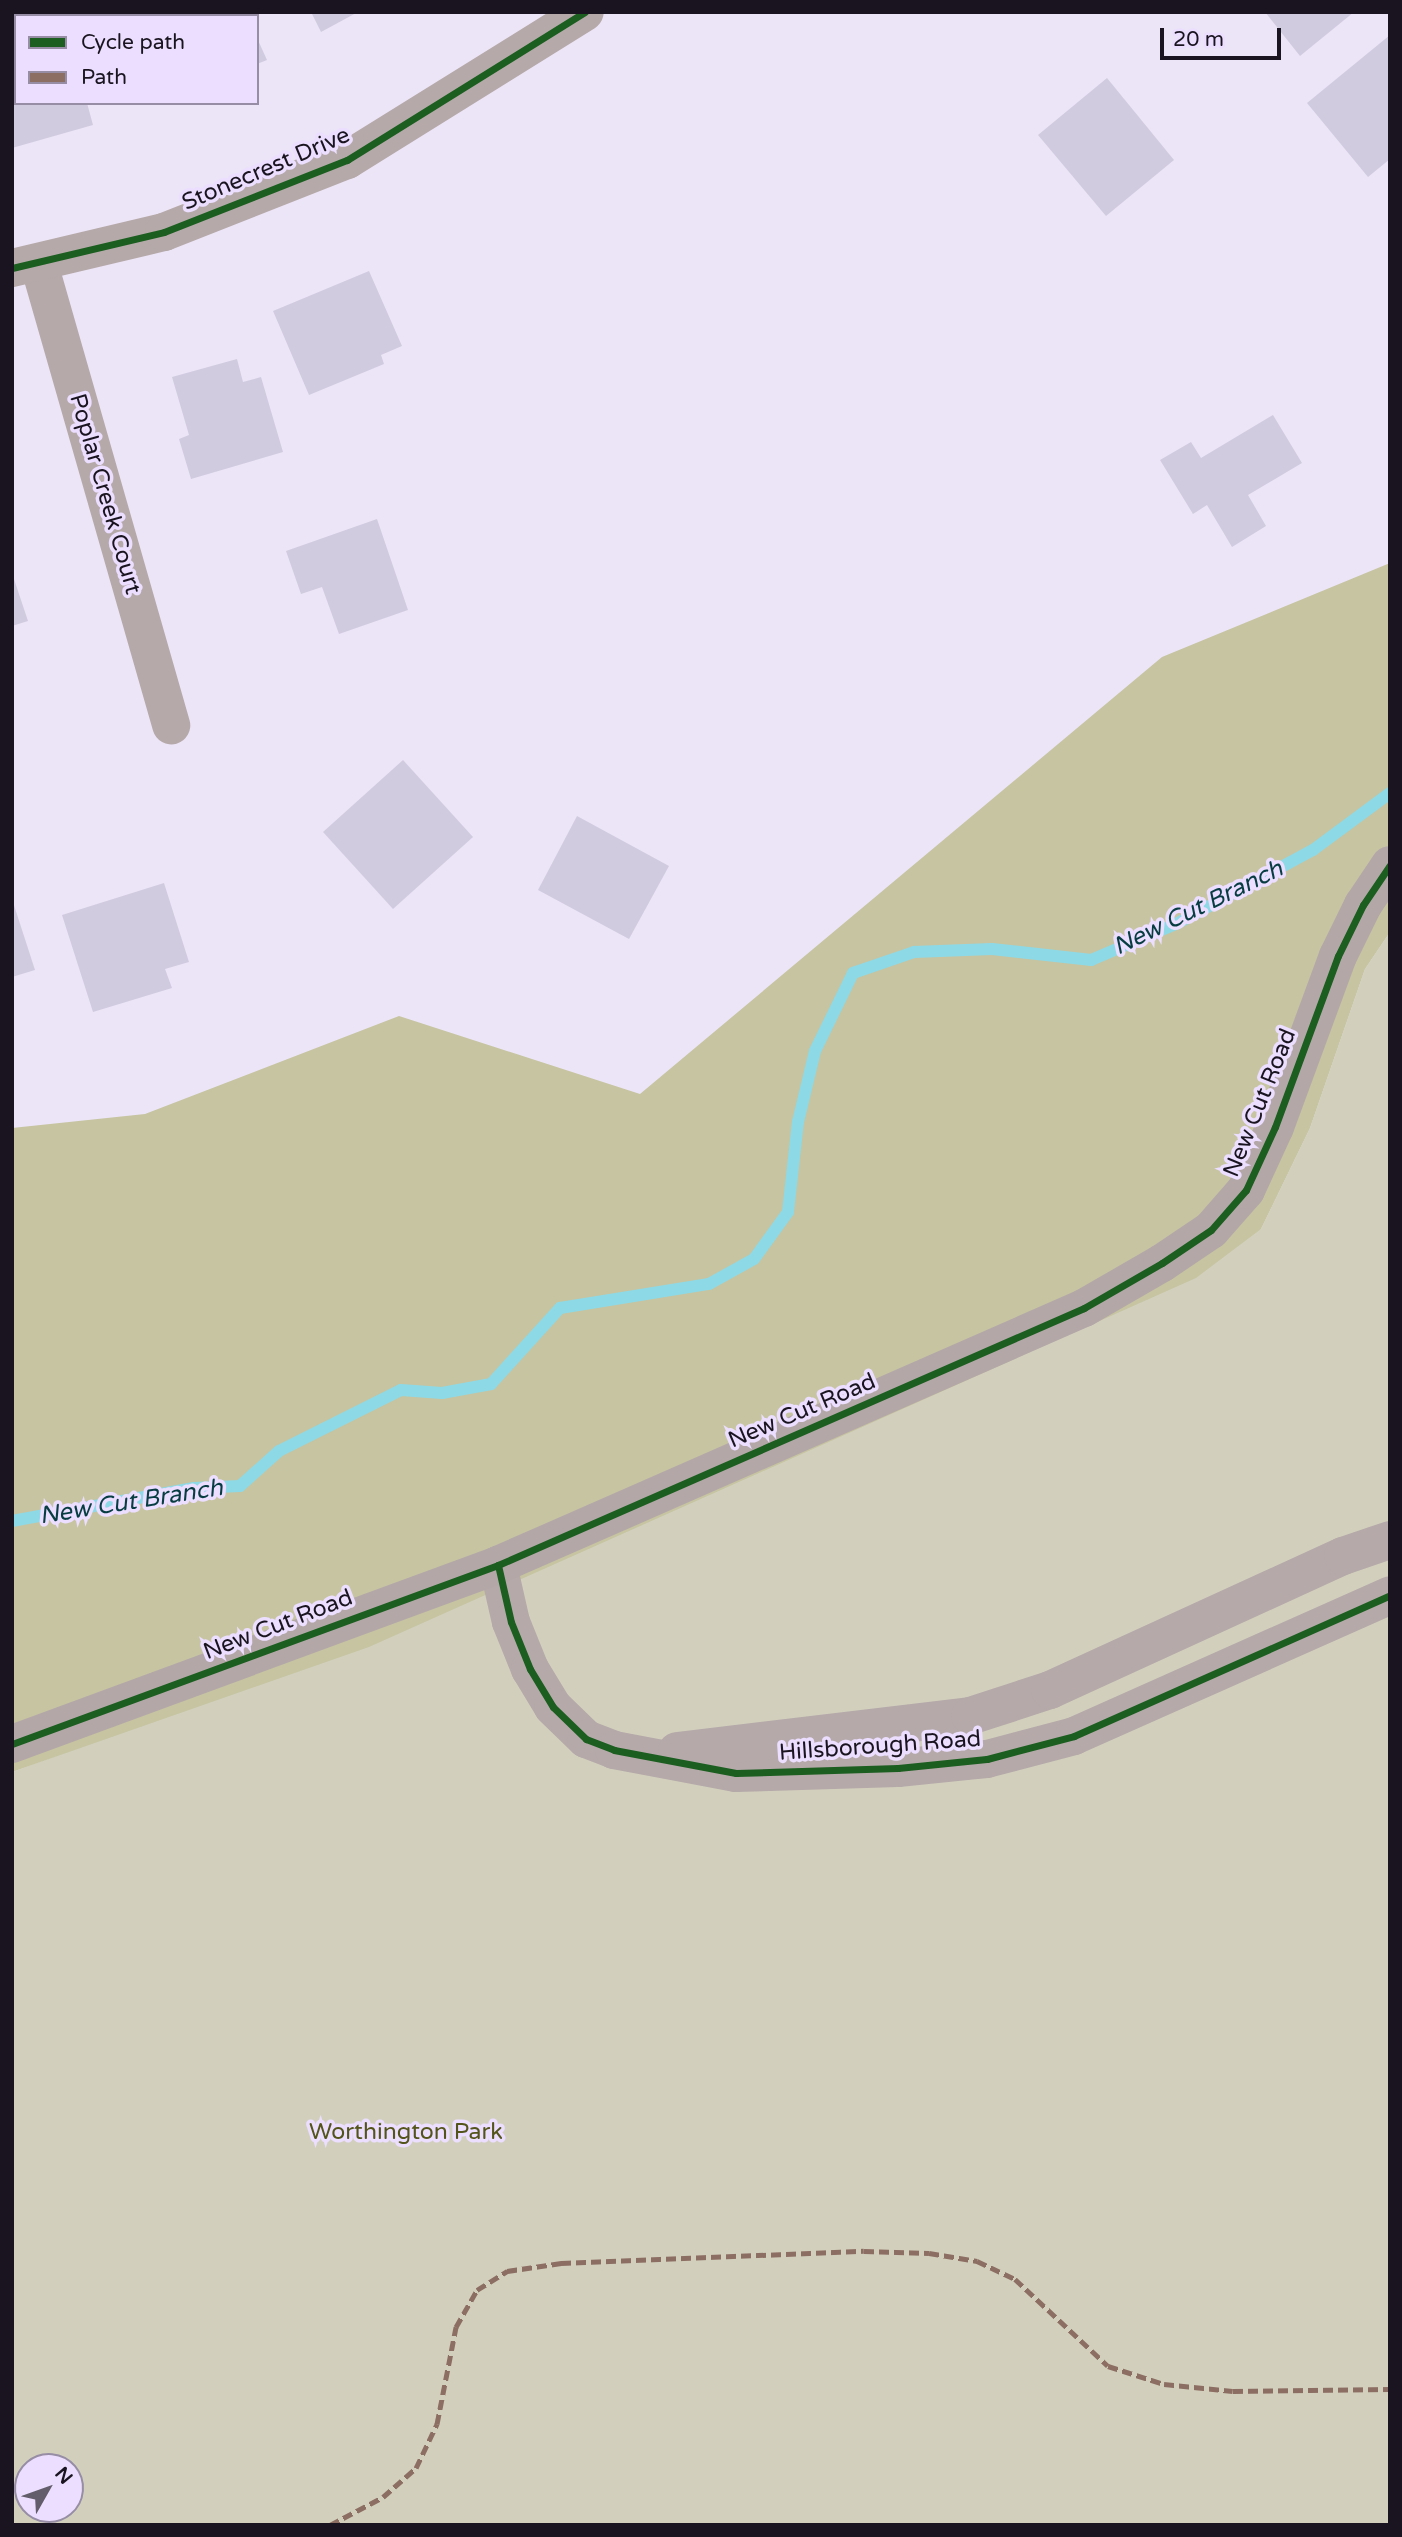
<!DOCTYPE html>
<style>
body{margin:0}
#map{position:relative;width:1402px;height:2537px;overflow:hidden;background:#ece5f7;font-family:"Varela Round",sans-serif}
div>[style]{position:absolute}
.green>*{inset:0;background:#d2d0bd}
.forest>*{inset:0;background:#c6c4a1}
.stream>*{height:12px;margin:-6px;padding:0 6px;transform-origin:6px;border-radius:6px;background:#8ed9e6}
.building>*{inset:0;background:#d1cbe0}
.street>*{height:38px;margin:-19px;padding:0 19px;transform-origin:19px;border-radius:19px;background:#b5a9a9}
.secondary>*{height:38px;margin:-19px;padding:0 19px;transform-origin:19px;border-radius:19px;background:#b4a7a8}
.quiet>*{height:5px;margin-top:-2.5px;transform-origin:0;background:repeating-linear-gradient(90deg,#8d6e63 0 10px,transparent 0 15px)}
.cycleway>*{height:7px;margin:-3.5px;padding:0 3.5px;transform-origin:3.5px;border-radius:3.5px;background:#1b5e20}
span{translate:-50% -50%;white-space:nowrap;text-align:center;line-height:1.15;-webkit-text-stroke:7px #ebdefe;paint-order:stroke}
.street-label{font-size:23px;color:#19141f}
.park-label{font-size:23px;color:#53541a}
.water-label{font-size:24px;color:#073d42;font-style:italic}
.frame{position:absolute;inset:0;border:14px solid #19141f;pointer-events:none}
.legend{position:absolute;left:14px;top:14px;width:245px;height:91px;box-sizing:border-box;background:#ebdefe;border:2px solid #978da5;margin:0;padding:9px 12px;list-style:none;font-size:21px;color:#19141f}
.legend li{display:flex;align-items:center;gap:14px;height:35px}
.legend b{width:35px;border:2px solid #978da5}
.north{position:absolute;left:14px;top:2453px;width:70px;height:70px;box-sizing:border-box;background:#ebdefe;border:2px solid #978da5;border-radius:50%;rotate:50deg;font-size:19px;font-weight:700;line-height:28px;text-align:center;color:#19141f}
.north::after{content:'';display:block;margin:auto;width:24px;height:32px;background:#635d6b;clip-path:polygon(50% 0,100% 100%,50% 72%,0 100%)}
.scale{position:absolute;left:1160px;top:28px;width:121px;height:32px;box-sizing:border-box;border:4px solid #19141f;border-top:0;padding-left:9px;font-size:21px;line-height:24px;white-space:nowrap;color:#19141f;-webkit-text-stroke:5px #ebdefe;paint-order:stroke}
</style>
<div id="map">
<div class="green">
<div style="clip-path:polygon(evenodd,1390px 932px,1390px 2525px,12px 2525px,12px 1772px,106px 1738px,1261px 1229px,1310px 1128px,1365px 969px,1390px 932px,28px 2467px,70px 2467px,70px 2509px,28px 2509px,28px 2467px)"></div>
</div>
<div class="forest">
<div style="clip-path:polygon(1390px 563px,1390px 932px,1365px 969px,1310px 1128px,1261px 1229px,1196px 1278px,369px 1647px,12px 1772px,12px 1128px,145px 1114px,399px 1016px,640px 1094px,1162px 657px)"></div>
</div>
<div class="stream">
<div style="left:12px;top:1521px;width:185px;rotate:-10.3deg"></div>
<div style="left:194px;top:1488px;width:46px;rotate:-2.5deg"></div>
<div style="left:240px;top:1486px;width:52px;rotate:-41.9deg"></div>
<div style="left:279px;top:1451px;width:136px;rotate:-26.6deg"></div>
<div style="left:401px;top:1390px;width:41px;rotate:4.2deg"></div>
<div style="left:442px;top:1393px;width:50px;rotate:-10.4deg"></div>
<div style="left:491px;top:1384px;width:103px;rotate:-47.8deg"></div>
<div style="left:560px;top:1308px;width:151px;rotate:-9.2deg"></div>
<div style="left:709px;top:1284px;width:51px;rotate:-29.1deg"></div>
<div style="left:754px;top:1259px;width:58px;rotate:-54.1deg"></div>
<div style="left:788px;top:1212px;width:91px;rotate:-83.7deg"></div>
<div style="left:798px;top:1122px;width:73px;rotate:-76.5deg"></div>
<div style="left:815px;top:1051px;width:87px;rotate:-64deg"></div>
<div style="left:853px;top:973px;width:65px;rotate:-19deg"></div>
<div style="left:914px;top:952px;width:78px;rotate:-2.2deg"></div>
<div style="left:992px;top:949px;width:100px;rotate:6.3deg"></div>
<div style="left:1091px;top:960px;width:92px;rotate:-23deg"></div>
<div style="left:1176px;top:924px;width:156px;rotate:-28.4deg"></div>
<div style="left:1313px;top:850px;width:96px;rotate:-36.5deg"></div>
</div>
<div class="building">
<div style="clip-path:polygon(167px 12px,245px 12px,247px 16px,159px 16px)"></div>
<div style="clip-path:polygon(311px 12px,358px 12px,321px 32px)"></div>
<div style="clip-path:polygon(1265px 12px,1354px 12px,1300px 56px)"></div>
<div style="clip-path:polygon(1390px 35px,1390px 159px,1368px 177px,1307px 103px)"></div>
<div style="clip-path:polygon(257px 38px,267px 60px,257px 64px)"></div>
<div style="clip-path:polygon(16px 55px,16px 103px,87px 103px,93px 125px,12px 148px)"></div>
<div style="clip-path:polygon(1107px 78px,1174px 160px,1106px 216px,1038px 135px)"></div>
<div style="clip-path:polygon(369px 271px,402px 346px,381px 355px,384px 364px,309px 395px,273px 311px)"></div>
<div style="clip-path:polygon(237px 359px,243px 382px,261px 377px,283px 452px,191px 479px,179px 439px,189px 435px,172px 377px)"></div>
<div style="clip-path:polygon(1273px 415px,1302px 463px,1248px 495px,1266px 526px,1232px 547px,1207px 505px,1193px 514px,1160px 460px,1191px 442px,1201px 458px)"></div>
<div style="clip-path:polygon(377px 519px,408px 610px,339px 634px,322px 587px,301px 594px,286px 551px)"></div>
<div style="clip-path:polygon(12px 573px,28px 621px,12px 626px)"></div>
<div style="clip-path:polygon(403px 760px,473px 837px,393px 909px,323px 832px)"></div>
<div style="clip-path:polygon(577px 816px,669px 866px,629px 939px,538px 890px)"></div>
<div style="clip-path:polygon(164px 883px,189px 962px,165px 969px,172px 988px,93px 1012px,62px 915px)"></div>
<div style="clip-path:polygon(12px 899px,35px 970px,12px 977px)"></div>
</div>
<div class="street">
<div style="left:39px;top:264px;width:480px;rotate:74deg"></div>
<div style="left:12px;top:268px;width:156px;rotate:-13.3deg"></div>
<div style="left:164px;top:232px;width:197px;rotate:-21.5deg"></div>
<div style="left:347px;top:160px;width:280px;rotate:-31.9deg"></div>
<div style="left:498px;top:1565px;width:58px;rotate:77.2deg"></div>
<div style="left:511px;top:1622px;width:51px;rotate:68deg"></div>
<div style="left:530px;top:1669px;width:44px;rotate:58.8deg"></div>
<div style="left:553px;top:1707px;width:46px;rotate:44.1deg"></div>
<div style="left:586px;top:1739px;width:30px;rotate:21deg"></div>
<div style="left:614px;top:1750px;width:124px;rotate:10.7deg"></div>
<div style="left:736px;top:1773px;width:162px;rotate:-1.8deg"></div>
<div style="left:898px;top:1768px;width:89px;rotate:-5.8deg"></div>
<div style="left:987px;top:1759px;width:90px;rotate:-14.8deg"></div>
<div style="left:1074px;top:1736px;width:346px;rotate:-24deg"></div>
<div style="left:677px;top:1751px;width:295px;rotate:-6.8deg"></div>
<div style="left:970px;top:1716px;width:84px;rotate:-18deg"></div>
<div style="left:1050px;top:1690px;width:322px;rotate:-24.6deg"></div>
<div style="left:1343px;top:1556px;width:50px;rotate:-18.8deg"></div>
</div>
<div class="secondary">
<div style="left:12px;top:1744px;width:518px;rotate:-20.22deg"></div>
<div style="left:498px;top:1565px;width:640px;rotate:-23.68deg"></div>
<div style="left:1084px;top:1308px;width:90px;rotate:-30deg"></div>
<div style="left:1162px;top:1263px;width:59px;rotate:-34deg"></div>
<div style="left:1211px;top:1230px;width:53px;rotate:-48.8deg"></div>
<div style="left:1246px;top:1190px;width:69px;rotate:-65.3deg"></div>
<div style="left:1275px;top:1127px;width:182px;rotate:-69.8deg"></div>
<div style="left:1338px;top:956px;width:57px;rotate:-63.9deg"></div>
<div style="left:1363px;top:905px;width:48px;rotate:-56deg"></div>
</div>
<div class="quiet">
<div style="left:330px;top:2525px;width:60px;rotate:-27.8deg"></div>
<div style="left:383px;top:2497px;width:44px;rotate:-41.3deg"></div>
<div style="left:416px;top:2468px;width:49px;rotate:-64.5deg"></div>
<div style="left:437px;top:2424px;width:99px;rotate:-78.9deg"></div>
<div style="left:456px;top:2327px;width:43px;rotate:-60.4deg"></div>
<div style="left:477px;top:2290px;width:36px;rotate:-32deg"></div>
<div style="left:507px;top:2271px;width:55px;rotate:-8.4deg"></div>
<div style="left:561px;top:2263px;width:303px;rotate:-2.3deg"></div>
<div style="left:864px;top:2251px;width:65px;rotate:1.8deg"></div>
<div style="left:929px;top:2253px;width:49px;rotate:9.5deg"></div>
<div style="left:977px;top:2261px;width:42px;rotate:25.3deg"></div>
<div style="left:1015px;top:2279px;width:127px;rotate:43.1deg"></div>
<div style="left:1108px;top:2366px;width:59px;rotate:17.8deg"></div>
<div style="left:1164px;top:2384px;width:69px;rotate:5.8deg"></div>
<div style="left:1233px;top:2391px;width:157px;rotate:-0.7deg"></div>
</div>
<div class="cycleway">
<div style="left:12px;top:268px;width:156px;rotate:-13.3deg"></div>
<div style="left:164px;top:232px;width:197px;rotate:-21.5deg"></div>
<div style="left:347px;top:160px;width:280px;rotate:-31.9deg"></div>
<div style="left:498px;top:1565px;width:58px;rotate:77.2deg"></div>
<div style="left:511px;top:1622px;width:51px;rotate:68deg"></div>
<div style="left:530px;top:1669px;width:44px;rotate:58.8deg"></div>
<div style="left:553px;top:1707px;width:46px;rotate:44.1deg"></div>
<div style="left:586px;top:1739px;width:30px;rotate:21deg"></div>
<div style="left:614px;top:1750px;width:124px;rotate:10.7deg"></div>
<div style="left:736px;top:1773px;width:162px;rotate:-1.8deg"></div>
<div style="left:898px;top:1768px;width:89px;rotate:-5.8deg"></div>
<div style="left:987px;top:1759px;width:90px;rotate:-14.8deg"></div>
<div style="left:1074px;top:1736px;width:346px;rotate:-24deg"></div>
<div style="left:12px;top:1744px;width:518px;rotate:-20.22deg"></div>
<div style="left:498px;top:1565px;width:640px;rotate:-23.68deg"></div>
<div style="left:1084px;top:1308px;width:90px;rotate:-30deg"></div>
<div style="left:1162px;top:1263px;width:59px;rotate:-34deg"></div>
<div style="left:1211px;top:1230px;width:53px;rotate:-48.8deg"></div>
<div style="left:1246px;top:1190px;width:69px;rotate:-65.3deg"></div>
<div style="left:1275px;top:1127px;width:182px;rotate:-69.8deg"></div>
<div style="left:1338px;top:956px;width:57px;rotate:-63.9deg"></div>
<div style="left:1363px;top:905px;width:48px;rotate:-56deg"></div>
</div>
<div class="street-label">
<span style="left:266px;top:169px;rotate:-23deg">Stonecrest Drive</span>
<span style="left:105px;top:494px;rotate:74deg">Poplar Creek Court</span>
<span style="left:1260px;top:1103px;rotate:-68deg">New Cut Road</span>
<span style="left:802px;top:1411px;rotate:-23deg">New Cut Road</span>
<span style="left:278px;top:1625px;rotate:-21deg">New Cut Road</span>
<span style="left:880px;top:1746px;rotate:-4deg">Hillsborough Road</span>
</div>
<div class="park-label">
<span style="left:406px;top:2132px">Worthington Park</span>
</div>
<div class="water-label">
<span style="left:1198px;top:908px;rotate:-26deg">New Cut Branch</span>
<span style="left:131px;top:1502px;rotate:-9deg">New Cut Branch</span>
</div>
<div class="frame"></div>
<ul class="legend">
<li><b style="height:9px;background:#1b5e20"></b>Cycle path</li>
<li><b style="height:9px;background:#8d6e63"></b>Path</li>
</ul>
<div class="north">N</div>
<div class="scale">20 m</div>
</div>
